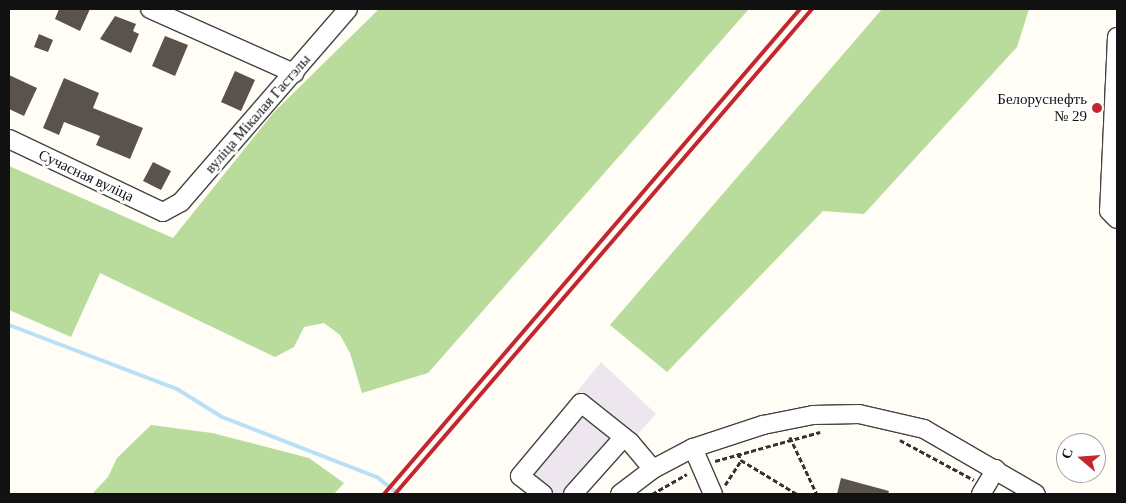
<!DOCTYPE html>
<meta charset="utf-8">
<style>
body{margin:0}
#map{position:relative;width:1126px;height:503px;overflow:hidden;background:#fffdf5;font-family:"Times New Roman",serif}
div>[style]{position:absolute}
.industrial>*{inset:0;background:#eee6ef}
.forest>*{inset:0;background:#b9dc9c}
.stream>*{height:4px;margin:-2px;padding:0 2px;transform-origin:2px;border-radius:2px;background:#b9e0f7}
.building>*{inset:0;background:#5a524d}
.path>*{height:2.5px;margin-top:-1.25px;transform-origin:0;background:repeating-linear-gradient(90deg,#333 0 5px,transparent 0 7.5px)}
.roads{filter:drop-shadow(1px 0 #444) drop-shadow(-1px 0 #444) drop-shadow(0 1px #444) drop-shadow(0 -1px #444)}
.minor>*{height:18px;margin:-9px;padding:0 9px;transform-origin:9px;border-radius:9px;background:#fff}
.rail>*{height:4px;margin:-2px;padding:0 2px;transform-origin:2px;border-radius:2px;background:#c4262e}
.dots>*{width:14px;height:14px;translate:-50% -50%;box-sizing:border-box;border:2px solid #fff;border-radius:50%}
span{translate:-50% -50%;white-space:nowrap;text-align:center;line-height:1.15;-webkit-text-stroke:5px #fff;paint-order:stroke}
.poi-label{font-size:15px;color:#111}
.right{translate:-100% -50%;text-align:right}
.street-label{font-size:15px;color:#111}
.frame{position:absolute;inset:0;border:10px solid #111;pointer-events:none}
.north{position:absolute;left:1056px;top:433px;width:50px;height:50px;box-sizing:border-box;background:#fff;border:1px solid #a0a0a0;border-radius:50%;rotate:288deg;font-size:14px;font-weight:700;line-height:20px;text-align:center;color:#111}
.north::after{content:'';display:block;margin:auto;width:18px;height:22px;background:#c4262e;clip-path:polygon(50% 0,100% 100%,50% 72%,0 100%)}
</style>
<div id="map">
<div class="industrial">
<div style="clip-path:polygon(601px 362px,656px 414px,583px 494px,529px 494px,508px 476px)"></div>
</div>
<div class="forest">
<div style="clip-path:polygon(379px 9px,749px 9px,428px 373px,362px 393px,350px 353px,340px 335px,324px 323px,304px 327px,294px 347px,275px 357px,100px 273px,71px 337px,9px 310px,9px 166px,173px 238px,274px 112px)"></div>
<div style="clip-path:polygon(882px 9px,1029px 9px,1017px 47px,864px 214px,823px 211px,667px 372px,610px 325px)"></div>
<div style="clip-path:polygon(151px 425px,212px 433px,309px 458px,344px 483px,334px 494px,92px 494px,108px 477px,117px 458px)"></div>
</div>
<div class="stream">
<div style="left:9px;top:325px;width:180px;rotate:20.9deg"></div>
<div style="left:177px;top:389px;width:53px;rotate:31.9deg"></div>
<div style="left:222px;top:417px;width:166px;rotate:21.2deg"></div>
<div style="left:377px;top:477px;width:27px;rotate:39deg"></div>
</div>
<div class="building">
<div style="clip-path:polygon(59px 9px,90px 9px,80px 31px,55px 19px)"></div>
<div style="clip-path:polygon(115px 16px,136px 24px,133px 31px,139px 34px,131px 53px,100px 39px)"></div>
<div style="clip-path:polygon(39px 34px,53px 40px,48px 52px,34px 47px)"></div>
<div style="clip-path:polygon(165px 36px,188px 45px,175px 76px,152px 66px)"></div>
<div style="clip-path:polygon(235px 71px,255px 80px,241px 111px,221px 102px)"></div>
<div style="clip-path:polygon(9px 75px,37px 88px,24px 116px,9px 109px)"></div>
<div style="clip-path:polygon(64px 78px,99px 93px,93px 108px,143px 128px,130px 159px,96px 145px,100px 136px,64px 122px,59px 135px,43px 128px)"></div>
<div style="clip-path:polygon(153px 162px,171px 171px,161px 190px,143px 181px)"></div>
<div style="clip-path:polygon(841px 478px,889px 491px,888px 494px,837px 494px)"></div>
</div>
<div class="path">
<div style="left:790px;top:437px;width:63px;rotate:64.7deg"></div>
<div style="left:900px;top:440px;width:84px;rotate:28.4deg"></div>
<div style="left:738px;top:453px;width:8px;rotate:67deg"></div>
<div style="left:741px;top:460px;width:66px;rotate:31.3deg"></div>
<div style="left:715px;top:461px;width:109px;rotate:-15.4deg"></div>
<div style="left:725px;top:485px;width:30px;rotate:-57deg"></div>
<div style="left:652px;top:494px;width:40px;rotate:-29.7deg"></div>
</div>
<div class="roads">
<div class="minor">
<div style="left:150px;top:9px;width:158px;rotate:24deg"></div>
<div style="left:1117px;top:37px;width:174px;rotate:92.6deg"></div>
<div style="left:1109px;top:211px;width:11px;rotate:45deg"></div>
<div style="left:9px;top:139px;width:170px;rotate:25.4deg"></div>
<div style="left:163px;top:212px;width:21px;rotate:-29deg"></div>
<div style="left:181px;top:202px;width:255px;rotate:-49.1deg"></div>
<div style="left:693px;top:448px;width:50px;rotate:66.5deg"></div>
<div style="left:543px;top:494px;width:29px;rotate:-142deg"></div>
<div style="left:520px;top:476px;width:95px;rotate:-50.1deg"></div>
<div style="left:581px;top:403px;width:63px;rotate:38.5deg"></div>
<div style="left:630px;top:442px;width:35px;rotate:50deg"></div>
<div style="left:573px;top:494px;width:76px;rotate:-48.2deg"></div>
<div style="left:620px;top:494px;width:41px;rotate:-37.1deg"></div>
<div style="left:653px;top:469px;width:45px;rotate:-27.7deg"></div>
<div style="left:693px;top:448px;width:74px;rotate:-18.2deg"></div>
<div style="left:763px;top:425px;width:51px;rotate:-11.3deg"></div>
<div style="left:813px;top:415px;width:46px;rotate:-1.2deg"></div>
<div style="left:859px;top:414px;width:67px;rotate:13deg"></div>
<div style="left:924px;top:429px;width:129px;rotate:30.1deg"></div>
<div style="left:981px;top:494px;width:29px;rotate:-59deg"></div>
</div>
</div>
<div class="rail">
<div style="left:384px;top:494px;width:639px;rotate:-49.38deg"></div>
<div style="left:395px;top:494px;width:640px;rotate:-49.31deg"></div>
</div>
<div class="dots">
<div style="left:1097px;top:108px;background:#c4262e"></div>
</div>
<div class="poi-label">
<span class="right" style="left:1087px;top:108px">Белоруснефть<br>№ 29</span>
</div>
<div class="street-label">
<span style="left:258px;top:114px;rotate:-49deg">вуліца Мікалая Гастэлы</span>
<span style="left:86px;top:176px;rotate:25deg">Сучасная вуліца</span>
</div>
<div class="frame"></div>
<div class="north">С</div>
</div>
